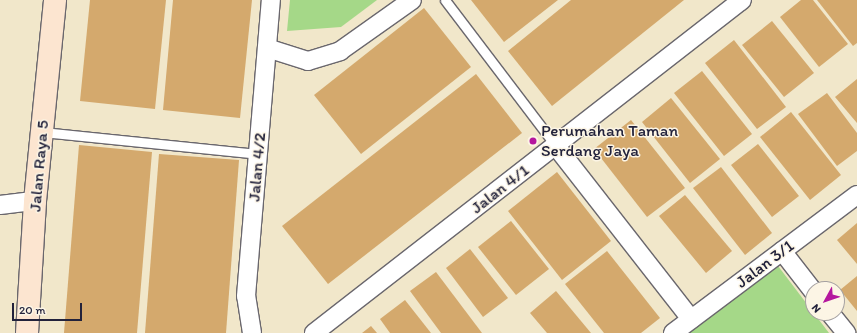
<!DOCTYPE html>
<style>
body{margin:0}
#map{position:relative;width:857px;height:333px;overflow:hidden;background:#f1e7ca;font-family:Itim,sans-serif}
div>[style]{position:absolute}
.green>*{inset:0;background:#a5d888}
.building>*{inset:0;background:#d4a96d}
.roads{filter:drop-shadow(1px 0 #6a676d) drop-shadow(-1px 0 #6a676d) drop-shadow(0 1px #6a676d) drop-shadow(0 -1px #6a676d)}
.lane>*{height:9px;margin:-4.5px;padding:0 4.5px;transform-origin:4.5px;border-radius:4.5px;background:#fff}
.street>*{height:18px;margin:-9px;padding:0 9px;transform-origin:9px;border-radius:9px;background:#fff}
.secondary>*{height:22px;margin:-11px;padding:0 11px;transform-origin:11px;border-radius:11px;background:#fce5d0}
.dots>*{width:11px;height:11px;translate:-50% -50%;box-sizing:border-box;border:2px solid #fcf5e5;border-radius:50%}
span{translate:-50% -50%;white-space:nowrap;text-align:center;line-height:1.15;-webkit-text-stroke:3px #fcf5e5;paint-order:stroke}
.poi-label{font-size:17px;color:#22223b}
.left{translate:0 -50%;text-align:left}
.street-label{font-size:17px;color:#22223b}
.north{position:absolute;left:805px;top:281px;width:40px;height:40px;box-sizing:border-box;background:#fcf5e5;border:1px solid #a5a1a1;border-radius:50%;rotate:230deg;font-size:11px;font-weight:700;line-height:16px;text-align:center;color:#22223b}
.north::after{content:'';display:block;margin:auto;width:14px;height:18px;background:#b5179e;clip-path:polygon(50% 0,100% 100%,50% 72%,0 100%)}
.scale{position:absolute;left:12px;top:303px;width:70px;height:18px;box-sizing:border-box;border:2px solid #22223b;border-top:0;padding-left:5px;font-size:12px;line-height:14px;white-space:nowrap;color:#22223b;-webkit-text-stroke:3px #fcf5e5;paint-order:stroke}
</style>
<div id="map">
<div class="green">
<div style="clip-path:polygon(290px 0,377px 0,341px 27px,287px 31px)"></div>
<div style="clip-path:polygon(775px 262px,829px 333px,684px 333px)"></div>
</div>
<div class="building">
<div style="clip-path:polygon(90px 0,166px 0,155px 109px,80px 101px)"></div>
<div style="clip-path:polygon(173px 0,252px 0,240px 118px,163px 110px)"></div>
<div style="clip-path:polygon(471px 0,558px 0,504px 42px)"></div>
<div style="clip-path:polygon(571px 0,684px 0,552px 106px,508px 51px)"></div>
<div style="clip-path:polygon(801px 0,813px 0,848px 44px,819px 67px,780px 17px)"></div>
<div style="clip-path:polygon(817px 0,857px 0,857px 43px,853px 46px)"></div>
<div style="clip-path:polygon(424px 8px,471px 67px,361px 154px,314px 95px)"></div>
<div style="clip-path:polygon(772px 21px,814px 73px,784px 97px,742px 45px)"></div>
<div style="clip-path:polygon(734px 40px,786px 107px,757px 129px,705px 63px)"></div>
<div style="clip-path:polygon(702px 71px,752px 134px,724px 156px,674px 93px)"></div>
<div style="clip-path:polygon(476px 74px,522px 133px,328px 284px,282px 226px)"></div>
<div style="clip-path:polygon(857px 79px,857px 123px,835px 97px)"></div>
<div style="clip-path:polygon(827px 93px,857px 133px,857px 151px,837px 166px,798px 114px)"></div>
<div style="clip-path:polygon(671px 98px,720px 159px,690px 183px,642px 122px)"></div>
<div style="clip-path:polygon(791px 112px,841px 175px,810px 200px,760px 137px)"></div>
<div style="clip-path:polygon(631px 120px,685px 188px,647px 217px,594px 149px)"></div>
<div style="clip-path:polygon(758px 144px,799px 196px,772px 217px,731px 165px)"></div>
<div style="clip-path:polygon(79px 145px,152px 152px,137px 333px,64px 333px)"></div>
<div style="clip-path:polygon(159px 154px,239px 160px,226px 333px,145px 333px)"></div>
<div style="clip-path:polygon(721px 167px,772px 233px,745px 255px,693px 188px)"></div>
<div style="clip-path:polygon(557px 172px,611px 241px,562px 280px,508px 211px)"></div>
<div style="clip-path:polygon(685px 195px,732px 251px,706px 273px,659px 216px)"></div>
<div style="clip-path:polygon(511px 221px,549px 269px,516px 295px,478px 247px)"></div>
<div style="clip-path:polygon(857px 223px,857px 264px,837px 240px)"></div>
<div style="clip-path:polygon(470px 249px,508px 298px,483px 317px,446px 268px)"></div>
<div style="clip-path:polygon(607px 251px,660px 318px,641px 333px,604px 333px,565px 284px)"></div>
<div style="clip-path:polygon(436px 272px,482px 333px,441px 333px,410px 291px)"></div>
<div style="clip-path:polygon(857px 276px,857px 311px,840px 290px)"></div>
<div style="clip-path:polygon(556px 291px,591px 333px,547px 333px,530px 313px)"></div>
<div style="clip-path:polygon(405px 300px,431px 333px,390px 333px,380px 319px)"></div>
<div style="clip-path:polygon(371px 326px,377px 333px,362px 333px)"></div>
</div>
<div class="roads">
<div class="lane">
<div style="left:445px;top:0;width:182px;rotate:52.8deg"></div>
<div style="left:42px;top:132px;width:217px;rotate:5.8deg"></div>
</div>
<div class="street">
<div style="left:267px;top:48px;width:43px;rotate:17.6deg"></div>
<div style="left:308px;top:61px;width:34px;rotate:-17deg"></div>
<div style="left:340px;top:51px;width:88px;rotate:-35.3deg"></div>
<div style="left:555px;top:145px;width:221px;rotate:52deg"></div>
<div style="left:0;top:205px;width:35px;rotate:-7deg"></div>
<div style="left:782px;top:251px;width:51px;rotate:52.2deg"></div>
<div style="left:830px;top:313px;width:26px;rotate:51deg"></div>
<div style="left:252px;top:333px;width:37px;rotate:-99deg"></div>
<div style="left:246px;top:296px;width:297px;rotate:-85.2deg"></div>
<div style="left:314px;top:333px;width:542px;rotate:-37.88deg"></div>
<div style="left:673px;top:333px;width:230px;rotate:-36.9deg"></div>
</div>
<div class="secondary">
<div style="left:27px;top:333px;width:132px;rotate:-86.5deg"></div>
<div style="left:35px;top:201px;width:202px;rotate:-84.3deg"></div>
</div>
</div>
<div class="dots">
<div style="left:533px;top:141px;background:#b5179e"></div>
</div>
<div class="poi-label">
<span class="left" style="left:541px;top:141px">Perumahan Taman<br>Serdang Jaya</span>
</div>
<div class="street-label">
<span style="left:39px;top:166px;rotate:-85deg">Jalan Raya 5</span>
<span style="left:257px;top:167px;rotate:-85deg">Jalan 4/2</span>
<span style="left:500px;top:189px;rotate:-38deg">Jalan 4/1</span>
<span style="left:765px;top:264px;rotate:-37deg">Jalan 3/1</span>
</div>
<div class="north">N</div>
<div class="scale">20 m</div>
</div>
